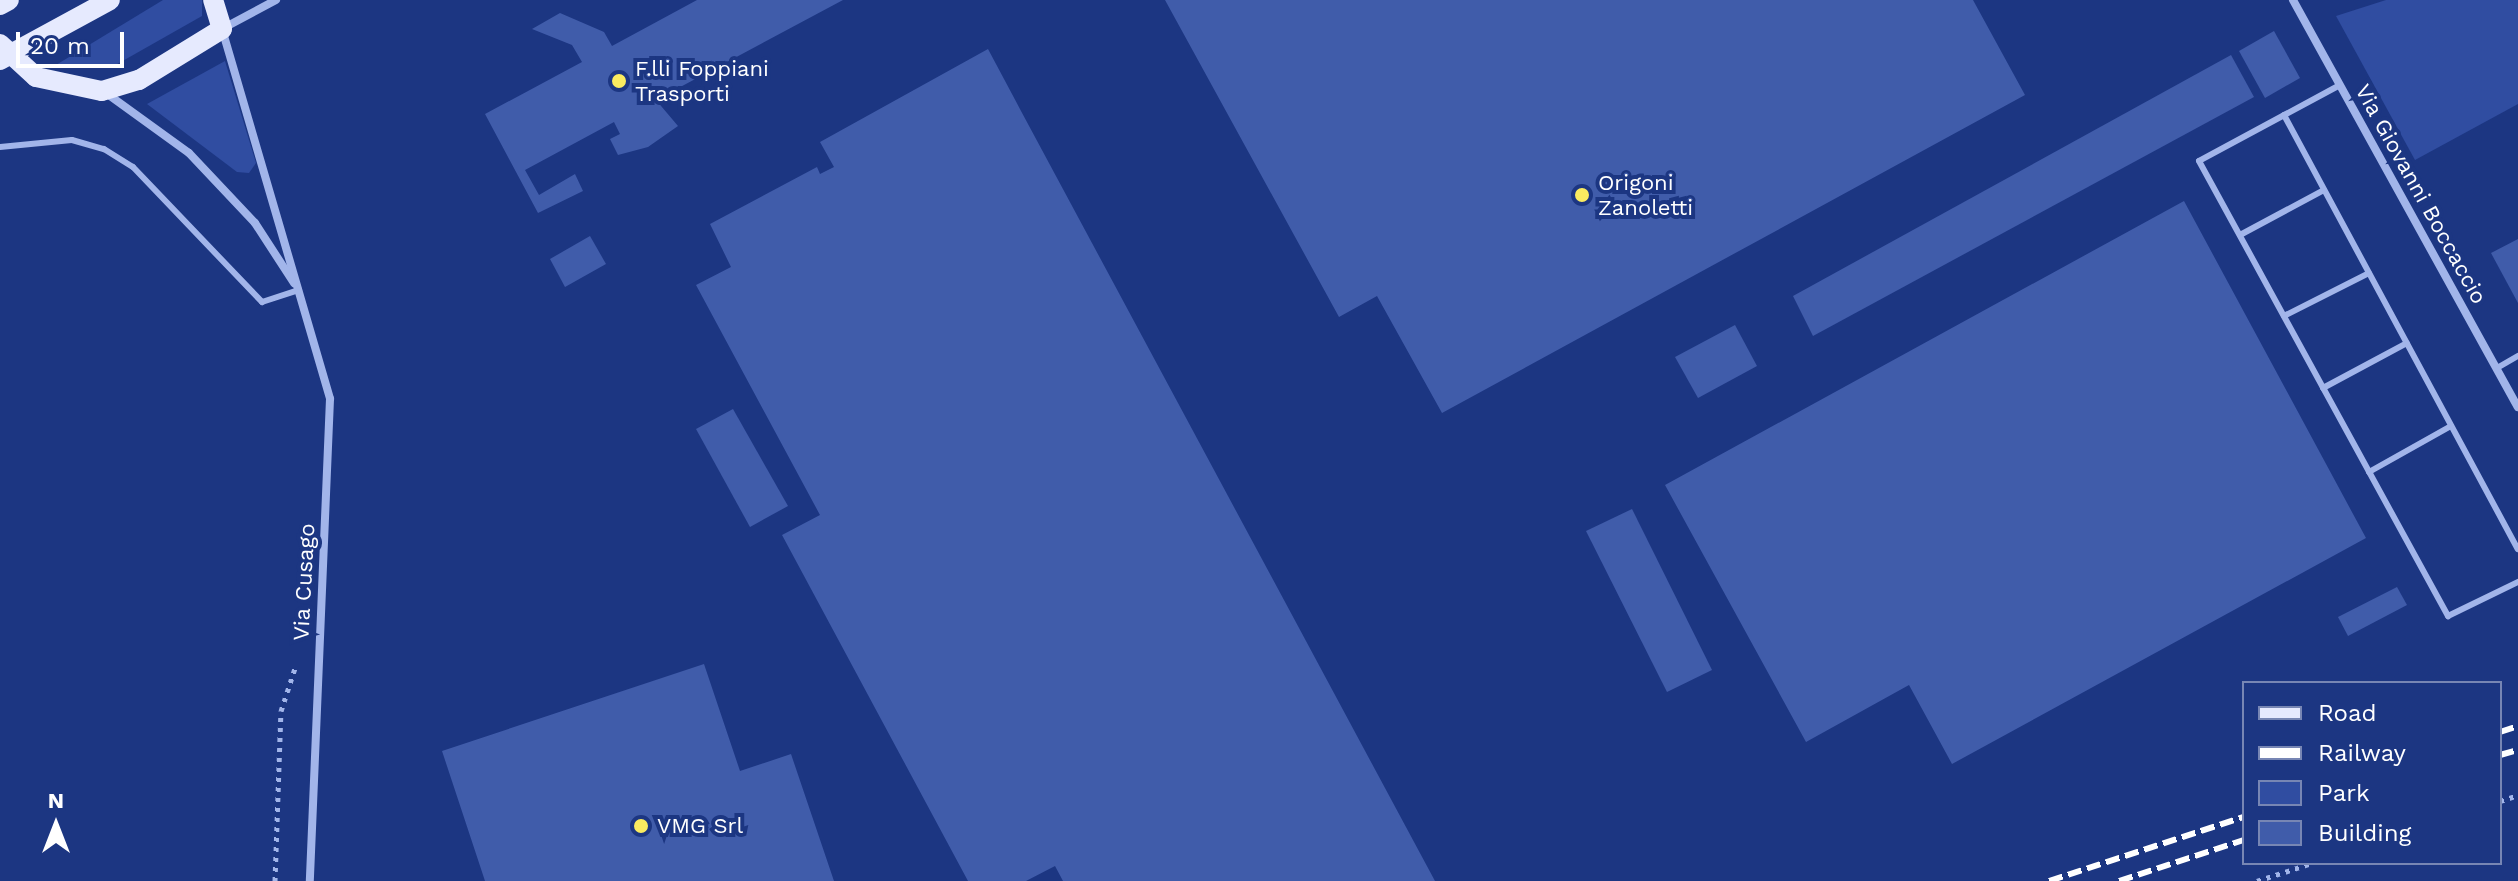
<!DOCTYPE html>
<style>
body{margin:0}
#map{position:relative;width:2518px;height:881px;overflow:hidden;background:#1c3682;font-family:"Work Sans",sans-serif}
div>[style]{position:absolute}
.green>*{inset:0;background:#304da1}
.building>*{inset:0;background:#405caa}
.path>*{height:5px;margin-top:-2.5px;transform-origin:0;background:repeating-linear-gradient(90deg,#a2b5ea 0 4px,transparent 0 10px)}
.service>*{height:6px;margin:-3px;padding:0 3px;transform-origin:3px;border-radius:3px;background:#a2b5ea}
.minor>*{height:8px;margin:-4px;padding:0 4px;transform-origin:4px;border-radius:4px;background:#a2b5ea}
.primary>*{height:20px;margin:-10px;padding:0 10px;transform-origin:10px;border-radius:10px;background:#e6eafe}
.rail>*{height:6px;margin-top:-3px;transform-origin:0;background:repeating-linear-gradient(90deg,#fff 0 14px,transparent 0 20px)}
.dots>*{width:22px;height:22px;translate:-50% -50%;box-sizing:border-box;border:4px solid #1c3682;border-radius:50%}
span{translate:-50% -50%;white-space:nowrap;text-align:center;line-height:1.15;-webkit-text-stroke:8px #1c3682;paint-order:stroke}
.poi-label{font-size:22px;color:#fff}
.left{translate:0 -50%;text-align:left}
.street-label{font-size:22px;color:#fff}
.legend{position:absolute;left:2242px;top:681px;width:260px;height:184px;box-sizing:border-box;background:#1c3682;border:2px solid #7786b4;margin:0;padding:10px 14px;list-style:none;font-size:24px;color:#fff}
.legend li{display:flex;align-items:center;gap:16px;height:40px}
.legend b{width:40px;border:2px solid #7786b4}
.north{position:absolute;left:16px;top:785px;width:80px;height:80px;-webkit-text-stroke:6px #1c3682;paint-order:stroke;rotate:0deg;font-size:22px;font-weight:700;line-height:32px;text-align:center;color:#fff}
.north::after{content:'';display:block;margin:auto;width:28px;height:36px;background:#fff;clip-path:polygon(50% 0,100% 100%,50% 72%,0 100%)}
.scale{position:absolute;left:16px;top:32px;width:108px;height:36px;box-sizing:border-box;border:4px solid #fff;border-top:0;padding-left:10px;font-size:24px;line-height:28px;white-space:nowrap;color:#fff;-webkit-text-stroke:6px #1c3682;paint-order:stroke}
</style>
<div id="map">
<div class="green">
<div style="clip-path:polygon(163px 0,202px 0,202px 16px,112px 67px,51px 68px)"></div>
<div style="clip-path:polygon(2386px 0,2518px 0,2518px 104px,2415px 160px,2336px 16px)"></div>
<div style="clip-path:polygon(225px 61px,256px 163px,249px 173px,237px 172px,147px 104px)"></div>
</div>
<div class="building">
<div style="clip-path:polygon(697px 0,843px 0,656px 100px,678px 126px,648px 147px,618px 155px,610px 139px,620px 134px,614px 122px,525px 170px,539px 195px,575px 174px,583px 191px,538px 213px,485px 114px,582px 62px,572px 45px,532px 29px,560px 13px,604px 32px,612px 46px)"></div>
<div style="clip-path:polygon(1165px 0,1973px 0,2025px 95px,1442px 413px,1377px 296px,1339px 317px)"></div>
<div style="clip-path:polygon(2274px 31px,2300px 78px,2265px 98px,2239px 51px)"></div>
<div style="clip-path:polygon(988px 49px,1021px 111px,1435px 881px,1063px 881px,1055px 866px,1026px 881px,968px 881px,782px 535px,820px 515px,696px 285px,731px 267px,710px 224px,817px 167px,820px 174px,834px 167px,820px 142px)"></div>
<div style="clip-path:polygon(2231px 55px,2254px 97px,1813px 336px,1793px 296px)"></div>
<div style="clip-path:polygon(2184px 201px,2366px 538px,1952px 764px,1909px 685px,1806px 742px,1665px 485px)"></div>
<div style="clip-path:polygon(590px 236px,606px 264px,565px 287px,550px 259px)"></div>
<div style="clip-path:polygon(2518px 239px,2518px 303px,2491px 253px)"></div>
<div style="clip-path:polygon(1735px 325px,1757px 366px,1698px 398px,1675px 357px)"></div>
<div style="clip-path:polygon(733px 409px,788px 506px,750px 527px,696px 429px)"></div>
<div style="clip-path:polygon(1632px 509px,1712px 670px,1667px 692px,1586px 531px)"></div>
<div style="clip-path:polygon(2397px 587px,2407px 605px,2348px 636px,2338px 617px)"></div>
<div style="clip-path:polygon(704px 664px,740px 771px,791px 754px,834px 881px,485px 881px,442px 751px)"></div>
</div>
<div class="path">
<div style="left:2500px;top:801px;width:19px;rotate:-18deg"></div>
<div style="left:275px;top:881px;width:170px;rotate:-88deg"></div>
<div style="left:281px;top:711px;width:45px;rotate:-72deg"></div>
<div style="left:2257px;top:881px;width:58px;rotate:-18.1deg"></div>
</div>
<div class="service">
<div style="left:2340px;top:85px;width:160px;rotate:151.7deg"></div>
<div style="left:2199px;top:161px;width:519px;rotate:61.31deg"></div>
<div style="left:2448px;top:616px;width:78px;rotate:-25.9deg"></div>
<div style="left:2284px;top:115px;width:493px;rotate:61.7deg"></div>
<div style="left:0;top:147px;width:72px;rotate:-5.6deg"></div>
<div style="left:72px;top:140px;width:33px;rotate:16deg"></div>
<div style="left:104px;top:149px;width:34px;rotate:32deg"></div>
<div style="left:133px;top:167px;width:187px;rotate:46.3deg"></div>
<div style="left:262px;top:302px;width:39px;rotate:-18deg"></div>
<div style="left:2240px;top:235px;width:95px;rotate:-28.2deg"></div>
<div style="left:2284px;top:316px;width:95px;rotate:-26.8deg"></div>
<div style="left:2497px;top:368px;width:24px;rotate:-30deg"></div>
<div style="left:2323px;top:388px;width:95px;rotate:-28.2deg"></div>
<div style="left:2369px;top:472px;width:94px;rotate:-29.3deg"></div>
</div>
<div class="minor">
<div style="left:276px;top:0;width:61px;rotate:151.8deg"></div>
<div style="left:222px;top:29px;width:385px;rotate:73.7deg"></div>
<div style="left:330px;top:399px;width:482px;rotate:92.4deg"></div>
<div style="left:2293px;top:0;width:465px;rotate:61.1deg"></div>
<div style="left:106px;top:93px;width:102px;rotate:35.9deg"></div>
<div style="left:189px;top:153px;width:96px;rotate:46.7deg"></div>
<div style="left:255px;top:223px;width:72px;rotate:57deg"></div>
</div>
<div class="primary">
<div style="left:0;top:5px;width:10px;rotate:-29deg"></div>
<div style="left:0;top:44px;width:49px;rotate:42.5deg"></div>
<div style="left:36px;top:77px;width:67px;rotate:12deg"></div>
<div style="left:102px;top:91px;width:39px;rotate:-17deg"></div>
<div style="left:139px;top:80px;width:97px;rotate:-31.6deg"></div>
<div style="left:222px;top:29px;width:30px;rotate:-107deg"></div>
<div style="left:0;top:60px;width:125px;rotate:-28.6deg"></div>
</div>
<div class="rail">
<div style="left:2500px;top:732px;width:19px;rotate:-18deg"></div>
<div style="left:2500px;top:755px;width:19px;rotate:-16deg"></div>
<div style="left:2049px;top:881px;width:205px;rotate:-18.2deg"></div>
<div style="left:2119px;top:881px;width:132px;rotate:-18.2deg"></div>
</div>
<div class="dots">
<div style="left:619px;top:81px;background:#faeb60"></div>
<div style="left:1582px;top:195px;background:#faeb60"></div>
<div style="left:641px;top:826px;background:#faeb60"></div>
</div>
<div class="poi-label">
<span class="left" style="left:635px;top:81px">F.lli Foppiani<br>Trasporti</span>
<span class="left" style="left:1598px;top:195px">Origoni<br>Zanoletti</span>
<span class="left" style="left:657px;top:826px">VMG Srl</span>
</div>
<div class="street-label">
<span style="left:2421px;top:194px;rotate:61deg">Via Giovanni Boccaccio</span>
<span style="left:304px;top:582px;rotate:-87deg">Via Cusago</span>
</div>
<ul class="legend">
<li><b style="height:10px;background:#e6eafe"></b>Road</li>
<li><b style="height:10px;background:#fff"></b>Railway</li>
<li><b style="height:22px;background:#304da1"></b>Park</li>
<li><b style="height:22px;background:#405caa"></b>Building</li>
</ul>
<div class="north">N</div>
<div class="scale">20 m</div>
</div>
